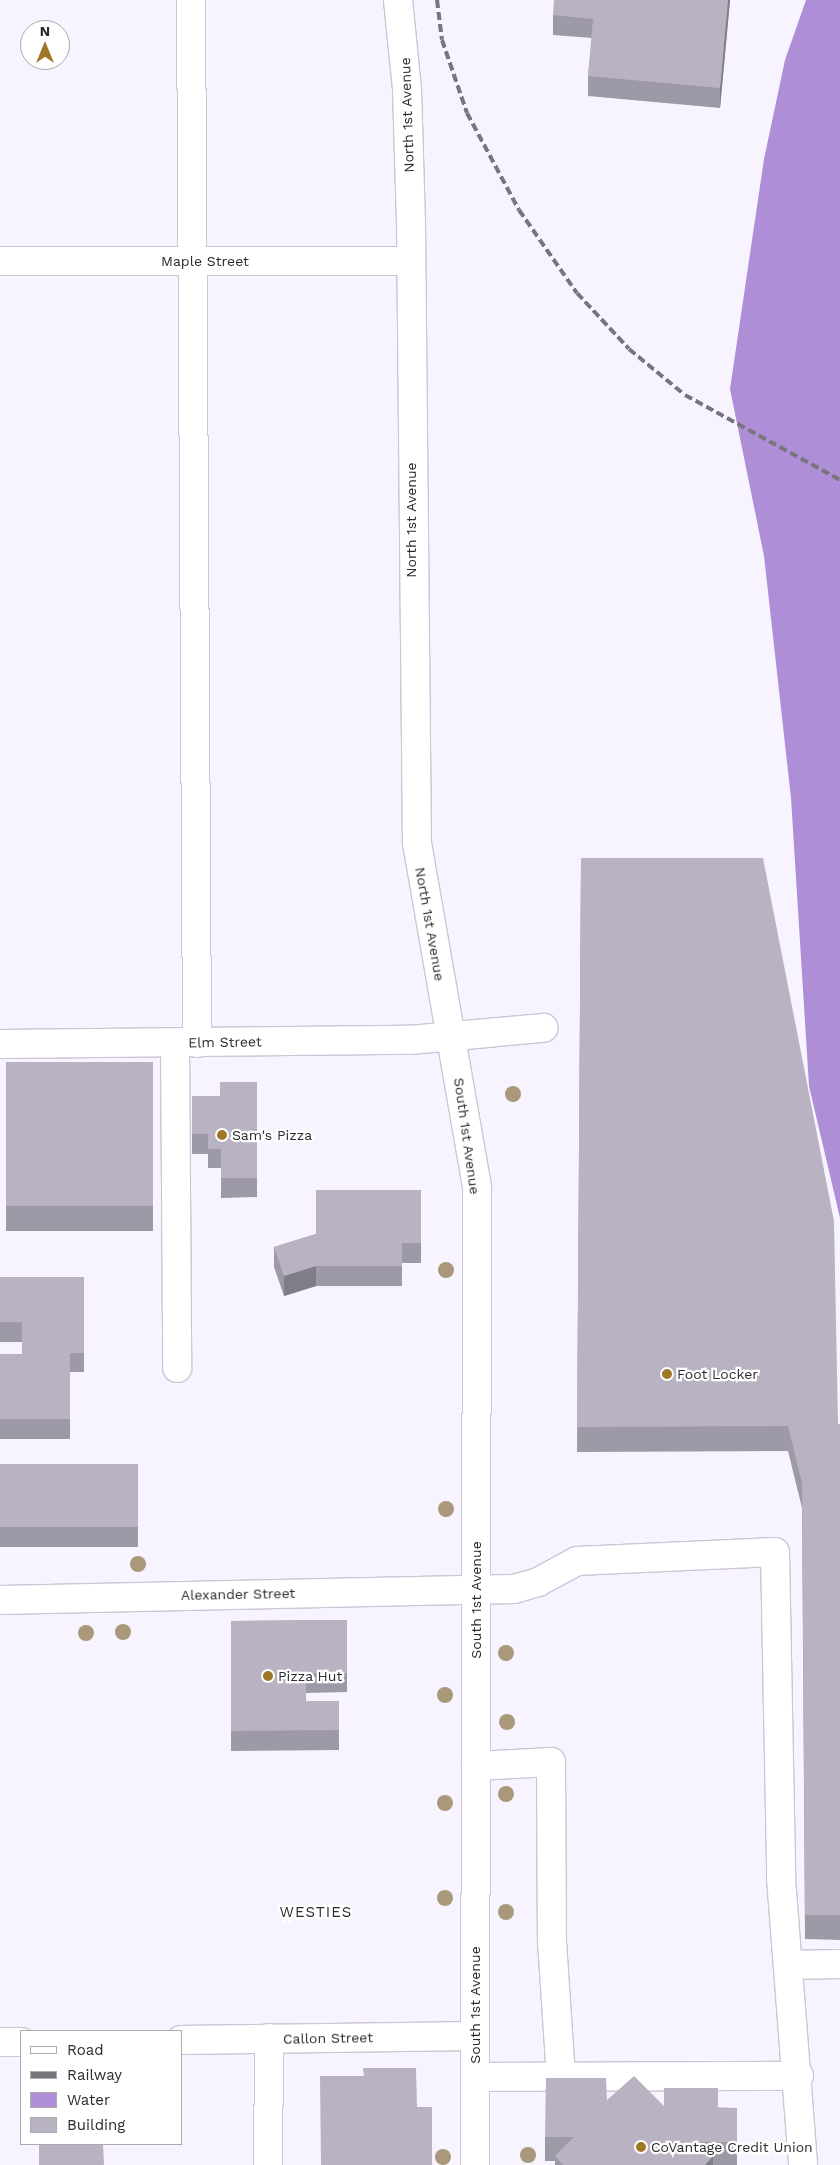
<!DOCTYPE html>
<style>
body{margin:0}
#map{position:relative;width:840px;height:2165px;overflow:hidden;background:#f8f4ff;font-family:"Work Sans",sans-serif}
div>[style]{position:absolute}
.water>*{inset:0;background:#ad8ed7}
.roads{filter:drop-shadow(1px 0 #ccc5d7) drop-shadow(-1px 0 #ccc5d7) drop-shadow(0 1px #ccc5d7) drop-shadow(0 -1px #ccc5d7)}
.minor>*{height:28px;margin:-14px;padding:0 14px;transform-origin:14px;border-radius:14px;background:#fff}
.major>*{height:28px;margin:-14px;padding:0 14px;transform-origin:14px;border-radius:14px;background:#fff}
.rail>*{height:4px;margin-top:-2px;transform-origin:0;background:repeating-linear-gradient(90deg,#78757d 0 8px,transparent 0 12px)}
.trees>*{width:16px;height:16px;margin:-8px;border-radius:50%;background:#a9987a}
.wall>*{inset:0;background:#9e99a7}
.shaded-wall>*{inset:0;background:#817d88}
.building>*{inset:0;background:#b8b2c2}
.dots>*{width:14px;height:14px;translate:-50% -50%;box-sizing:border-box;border:2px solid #fff;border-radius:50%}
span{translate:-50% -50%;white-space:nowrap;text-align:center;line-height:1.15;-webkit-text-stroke:4.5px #fff;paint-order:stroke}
.street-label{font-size:14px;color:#2c2a30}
.poi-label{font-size:14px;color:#2c2a30}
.left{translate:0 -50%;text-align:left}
.neighbourhood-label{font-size:15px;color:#2c2a30;letter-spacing:1px}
.legend{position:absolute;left:20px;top:2030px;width:162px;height:115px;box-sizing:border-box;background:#fff;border:1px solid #abaaac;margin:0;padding:6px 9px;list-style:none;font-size:15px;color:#2c2a30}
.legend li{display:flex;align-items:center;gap:10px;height:25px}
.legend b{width:25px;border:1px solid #abaaac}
.north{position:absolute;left:20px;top:20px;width:50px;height:50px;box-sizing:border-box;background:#fff;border:1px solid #abaaac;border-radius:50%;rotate:0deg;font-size:14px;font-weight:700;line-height:20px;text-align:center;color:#2c2a30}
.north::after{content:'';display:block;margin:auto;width:18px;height:22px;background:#9f7825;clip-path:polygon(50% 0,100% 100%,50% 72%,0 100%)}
</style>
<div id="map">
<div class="water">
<div style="clip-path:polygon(806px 0,840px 0,840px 1218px,809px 1086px,791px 798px,764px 556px,730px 389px,764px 159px,785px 60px)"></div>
</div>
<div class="roads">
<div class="minor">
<div style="left:191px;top:0;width:1043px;rotate:89.67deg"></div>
<div style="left:0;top:261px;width:411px"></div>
<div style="left:175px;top:1043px;width:325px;rotate:89.6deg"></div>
<div style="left:0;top:1044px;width:410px;rotate:-0.6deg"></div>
<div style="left:410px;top:1040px;width:134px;rotate:-5.2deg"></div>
<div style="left:0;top:1600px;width:514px;rotate:-1.23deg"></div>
<div style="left:514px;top:1589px;width:25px;rotate:-16deg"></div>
<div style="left:538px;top:1582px;width:44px;rotate:-28.3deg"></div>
<div style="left:577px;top:1561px;width:198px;rotate:-2.6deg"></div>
<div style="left:775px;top:1552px;width:326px;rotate:88.9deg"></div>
<div style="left:781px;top:1878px;width:288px;rotate:85.6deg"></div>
<div style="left:476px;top:1766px;width:75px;rotate:-3.1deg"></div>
<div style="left:551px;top:1762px;width:180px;rotate:89.7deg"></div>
<div style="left:552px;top:1942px;width:135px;rotate:86.2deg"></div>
<div style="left:788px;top:1965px;width:52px;rotate:-1.1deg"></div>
<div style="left:181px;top:2040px;width:294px;rotate:-0.8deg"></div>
<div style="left:0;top:2042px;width:21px"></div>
<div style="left:475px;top:2077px;width:324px;rotate:-0.2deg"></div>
<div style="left:268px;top:2165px;width:127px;rotate:-89.5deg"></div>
</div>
<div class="major">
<div style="left:398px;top:0;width:89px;rotate:84.2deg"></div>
<div style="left:407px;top:89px;width:133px;rotate:88.3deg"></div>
<div style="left:411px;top:222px;width:621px;rotate:89.45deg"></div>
<div style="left:417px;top:843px;width:349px;rotate:80.1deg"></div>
<div style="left:477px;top:1187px;width:978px;rotate:90.12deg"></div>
</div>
</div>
<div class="rail">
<div style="left:437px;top:0;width:40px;rotate:82.9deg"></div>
<div style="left:442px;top:40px;width:77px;rotate:71.1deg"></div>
<div style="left:467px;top:113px;width:110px;rotate:61.8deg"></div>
<div style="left:519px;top:210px;width:101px;rotate:55.1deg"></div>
<div style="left:577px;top:293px;width:76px;rotate:47.1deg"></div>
<div style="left:629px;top:349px;width:72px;rotate:39.4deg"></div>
<div style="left:685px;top:395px;width:177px;rotate:28.7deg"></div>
</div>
<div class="trees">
<div style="left:513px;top:1094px"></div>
<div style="left:446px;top:1270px"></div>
<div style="left:446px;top:1509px"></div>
<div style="left:138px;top:1564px"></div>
<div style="left:123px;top:1632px"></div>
<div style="left:86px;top:1633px"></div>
<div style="left:506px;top:1653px"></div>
<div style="left:445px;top:1695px"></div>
<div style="left:507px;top:1722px"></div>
<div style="left:506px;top:1794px"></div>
<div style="left:445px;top:1803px"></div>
<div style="left:445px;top:1898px"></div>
<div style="left:506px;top:1912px"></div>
<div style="left:528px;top:2155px"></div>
<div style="left:443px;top:2157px"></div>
</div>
<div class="wall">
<div style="clip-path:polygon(730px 0,720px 108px,588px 96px,588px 76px,592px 38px,553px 35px,553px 15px)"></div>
<div style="clip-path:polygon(581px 858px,838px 1424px,840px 1424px,840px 1940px,805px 1939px,802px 1508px,788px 1451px,577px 1452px)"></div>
<div style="clip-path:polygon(6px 1062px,153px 1062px,153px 1231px,6px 1231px)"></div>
<div style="clip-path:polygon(257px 1082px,257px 1197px,221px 1198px,221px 1168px,208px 1168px,208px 1154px,192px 1154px,192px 1096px,220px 1096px)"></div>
<div style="clip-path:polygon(421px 1190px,421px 1263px,402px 1263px,402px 1286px,316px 1286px,284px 1296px,274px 1267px,274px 1247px,316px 1234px)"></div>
<div style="clip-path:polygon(0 1277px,84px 1277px,84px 1372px,70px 1372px,70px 1439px,0 1439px,0 1354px,22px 1354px,22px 1342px,0 1342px)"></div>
<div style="clip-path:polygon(0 1464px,138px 1464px,138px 1547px,0 1547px)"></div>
<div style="clip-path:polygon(347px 1620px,347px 1692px,306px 1693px,306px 1701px,339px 1701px,339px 1750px,231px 1751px,231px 1621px)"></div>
<div style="clip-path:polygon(607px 2100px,664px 2106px,737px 2108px,737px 2165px,555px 2165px,555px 2161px,545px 2161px,545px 2137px)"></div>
</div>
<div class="shaded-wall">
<div style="clip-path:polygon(728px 0,730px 0,720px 108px,720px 88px)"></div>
<div style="clip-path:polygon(316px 1266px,316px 1286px,284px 1296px,284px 1276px)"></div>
<div style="clip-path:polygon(713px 2156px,713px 2165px,705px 2165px)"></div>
</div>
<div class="building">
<div style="clip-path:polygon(554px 0,728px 0,720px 88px,588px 76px,593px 19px,553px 15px)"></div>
<div style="clip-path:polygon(581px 858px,763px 858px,834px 1221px,838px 1424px,840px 1424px,840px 1915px,805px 1915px,802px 1483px,788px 1426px,577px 1427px)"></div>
<div style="clip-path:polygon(6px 1062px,153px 1062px,153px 1206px,6px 1206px)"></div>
<div style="clip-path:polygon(220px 1082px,257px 1082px,257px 1178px,221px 1178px,221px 1149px,208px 1149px,208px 1134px,192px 1134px,192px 1096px,220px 1096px)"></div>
<div style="clip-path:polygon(316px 1190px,421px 1190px,421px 1243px,402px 1243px,402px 1266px,316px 1266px,284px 1276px,274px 1247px,316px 1234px)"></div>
<div style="clip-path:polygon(0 1277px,84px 1277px,84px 1353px,70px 1353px,70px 1419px,0 1419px,0 1354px,22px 1354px,22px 1322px,0 1322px)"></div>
<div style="clip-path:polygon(0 1464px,138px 1464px,138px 1527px,0 1527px)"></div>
<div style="clip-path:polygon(347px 1620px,347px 1673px,306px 1673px,306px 1701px,339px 1701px,339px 1730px,231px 1731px,231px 1621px)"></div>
<div style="clip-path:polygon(363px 2068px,416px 2068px,417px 2107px,432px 2107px,432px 2165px,321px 2165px,320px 2076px,364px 2076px)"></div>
<div style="clip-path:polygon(634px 2076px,664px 2106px,664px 2088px,718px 2088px,718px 2108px,737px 2108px,737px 2142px,699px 2142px,713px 2156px,705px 2165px,563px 2165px,555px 2156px,574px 2137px,545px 2137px,546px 2078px,606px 2078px,607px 2100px)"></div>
<div style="clip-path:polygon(39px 2144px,103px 2144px,104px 2165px,39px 2165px)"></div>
</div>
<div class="dots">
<div style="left:222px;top:1135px;background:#9f7825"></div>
<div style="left:667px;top:1374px;background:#9f7825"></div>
<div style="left:268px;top:1676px;background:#9f7825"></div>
<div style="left:641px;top:2147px;background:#9f7825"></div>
</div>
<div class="street-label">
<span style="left:407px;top:115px;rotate:-92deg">North 1st Avenue</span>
<span style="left:205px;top:261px">Maple Street</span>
<span style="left:411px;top:520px;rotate:-90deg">North 1st Avenue</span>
<span style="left:430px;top:924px;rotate:80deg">North 1st Avenue</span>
<span style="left:225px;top:1042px;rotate:-1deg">Elm Street</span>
<span style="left:467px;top:1136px;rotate:82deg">South 1st Avenue</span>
<span style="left:238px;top:1594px;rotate:-1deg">Alexander Street</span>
<span style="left:476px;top:1600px;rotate:-90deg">South 1st Avenue</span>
<span style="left:475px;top:2005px;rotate:-90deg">South 1st Avenue</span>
<span style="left:328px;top:2038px;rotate:-1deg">Callon Street</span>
</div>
<div class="poi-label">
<span class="left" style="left:232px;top:1135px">Sam's Pizza</span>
<span class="left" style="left:677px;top:1374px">Foot Locker</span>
<span class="left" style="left:278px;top:1676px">Pizza Hut</span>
<span class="left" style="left:651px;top:2147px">CoVantage Credit Union</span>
</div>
<div class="neighbourhood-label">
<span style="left:316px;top:1913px">WESTIES</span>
</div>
<ul class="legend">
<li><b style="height:6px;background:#fff"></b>Road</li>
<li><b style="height:6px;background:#78757d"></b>Railway</li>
<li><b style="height:14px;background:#ad8ed7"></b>Water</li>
<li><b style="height:14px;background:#b8b2c2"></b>Building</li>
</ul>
<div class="north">N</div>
</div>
